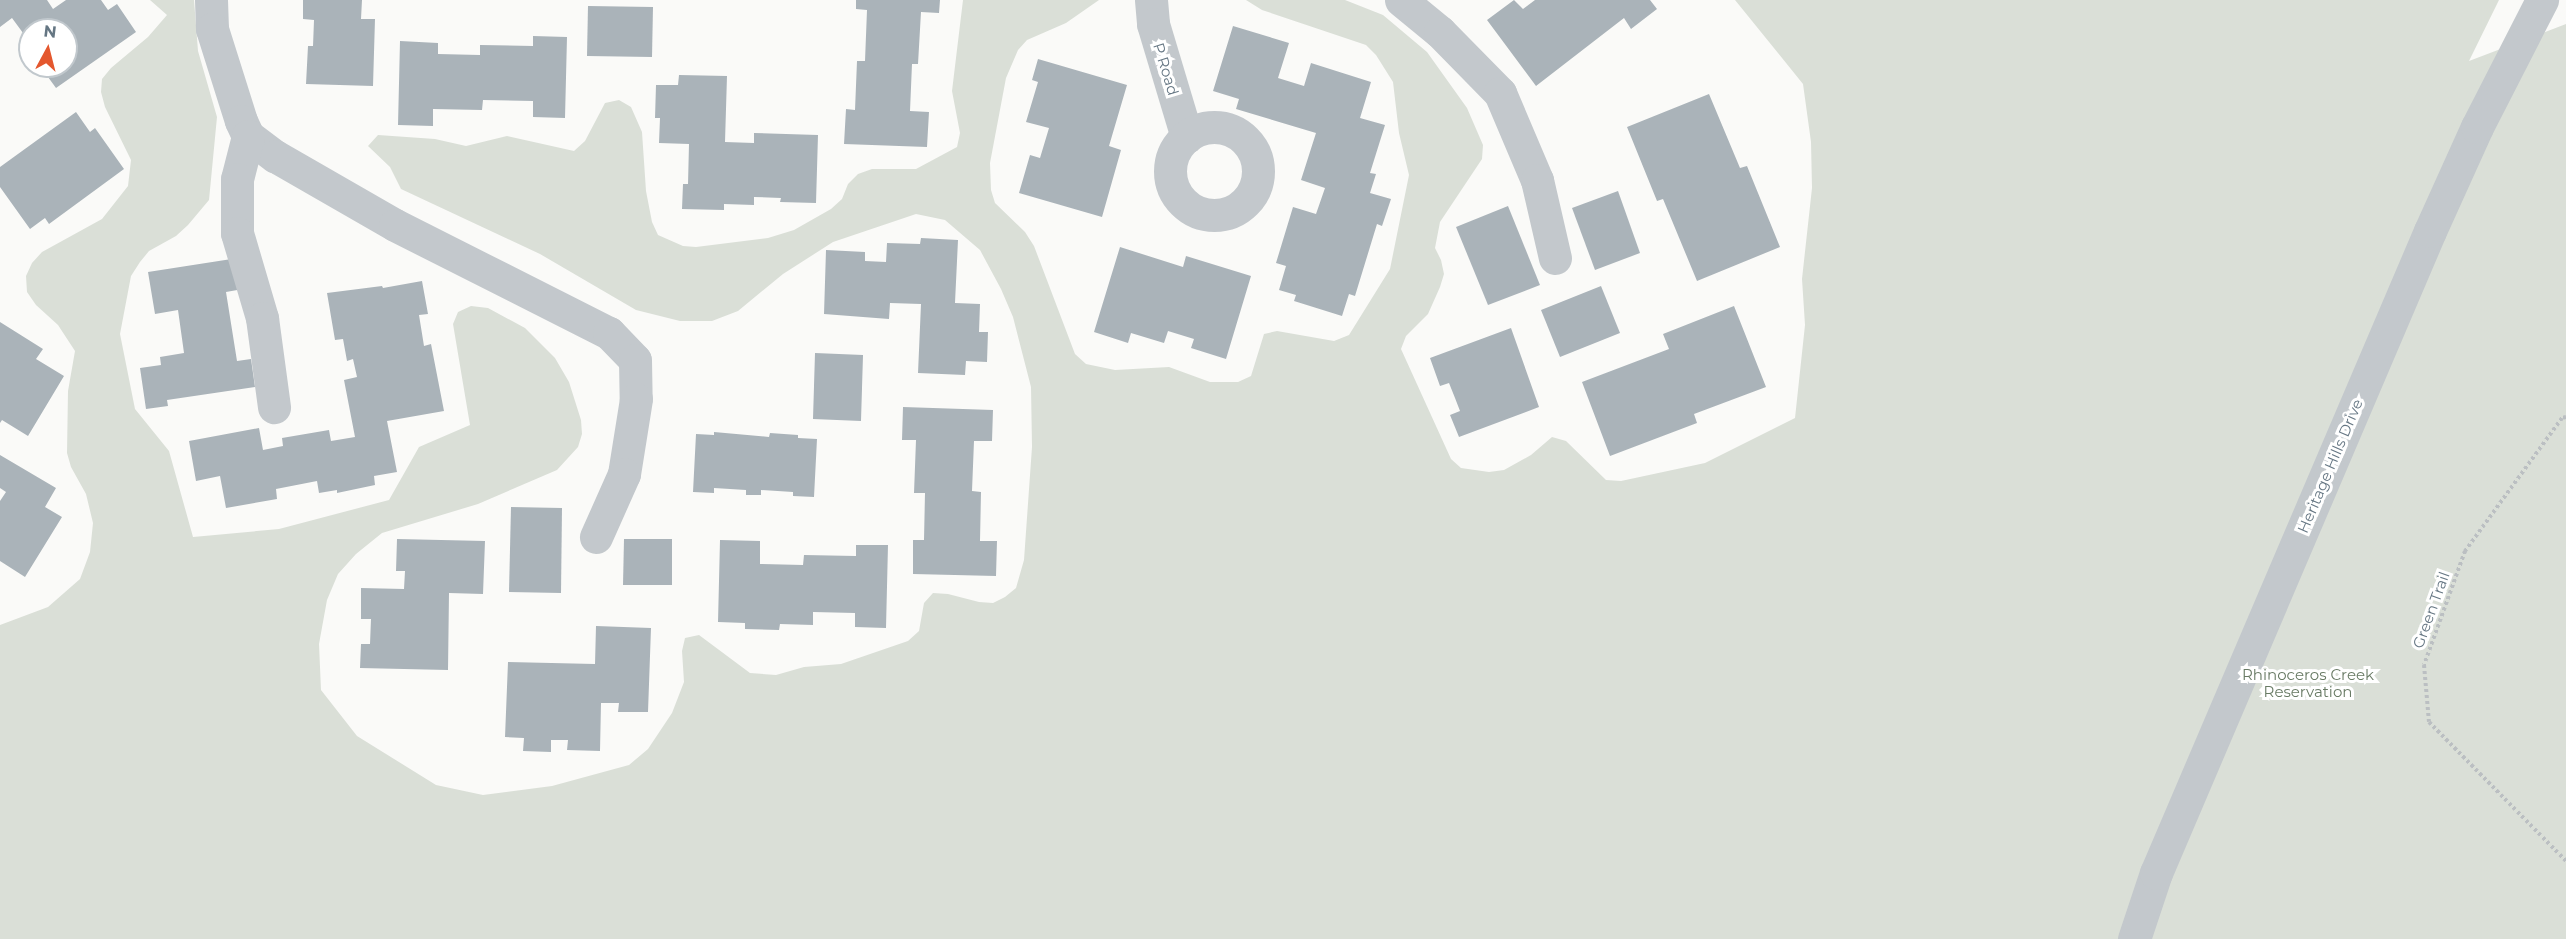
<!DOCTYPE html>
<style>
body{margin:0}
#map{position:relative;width:2566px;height:939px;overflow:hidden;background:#fafaf8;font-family:Montserrat,sans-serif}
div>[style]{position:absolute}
.green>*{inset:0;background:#dadfd7}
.building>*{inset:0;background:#aab3b9}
.path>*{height:4px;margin-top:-2px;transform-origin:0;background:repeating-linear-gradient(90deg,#bbbfc2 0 3px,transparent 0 6px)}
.minor>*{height:33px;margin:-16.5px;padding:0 16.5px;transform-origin:16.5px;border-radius:16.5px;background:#c3c8cc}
.minor>.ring{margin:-16.5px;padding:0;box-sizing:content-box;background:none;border:33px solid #c3c8cc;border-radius:50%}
span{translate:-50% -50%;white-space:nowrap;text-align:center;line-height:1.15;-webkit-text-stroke:6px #fff;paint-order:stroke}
.street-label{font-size:15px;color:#657683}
.park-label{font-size:15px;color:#687a64}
.north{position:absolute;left:18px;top:18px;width:60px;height:60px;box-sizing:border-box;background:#fff;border:2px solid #c1c8cd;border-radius:50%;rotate:7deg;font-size:16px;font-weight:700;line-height:24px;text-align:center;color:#657683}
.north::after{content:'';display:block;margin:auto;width:21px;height:27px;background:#e4572e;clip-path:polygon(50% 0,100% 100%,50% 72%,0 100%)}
</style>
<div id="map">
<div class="green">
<div style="clip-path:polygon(150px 0,194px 0,198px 51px,217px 117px,209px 200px,188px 225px,176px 236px,149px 251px,140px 262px,131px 276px,120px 334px,135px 409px,169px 451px,193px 537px,279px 529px,389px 500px,419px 447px,470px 425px,453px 324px,458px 312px,471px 306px,488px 308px,525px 328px,555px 358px,569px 382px,581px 420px,582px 434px,578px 447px,557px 470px,478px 504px,382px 533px,356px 554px,338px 574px,327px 600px,319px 644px,321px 690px,357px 736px,436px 785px,483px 795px,552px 786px,629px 765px,648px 749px,672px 713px,684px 682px,682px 651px,685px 638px,699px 635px,750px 673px,776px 675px,804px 667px,841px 664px,908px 641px,919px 631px,924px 603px,933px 593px,948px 594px,979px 602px,993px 603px,1005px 597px,1016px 588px,1024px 560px,1032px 447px,1031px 387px,1013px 317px,1001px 289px,980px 250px,945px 220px,916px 214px,833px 242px,783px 274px,738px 311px,712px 321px,680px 321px,636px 310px,540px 254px,401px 189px,390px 167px,368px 146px,378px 135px,435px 139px,466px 146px,507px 136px,574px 151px,585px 141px,605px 103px,619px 100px,631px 107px,642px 132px,646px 191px,652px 222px,658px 235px,683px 246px,696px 247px,768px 238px,794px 230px,831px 209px,842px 199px,848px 184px,858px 174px,872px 169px,916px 169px,957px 147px,960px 133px,952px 91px,963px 0,1099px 0,1066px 23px,1027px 40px,1018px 50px,1006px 78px,990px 163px,991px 190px,995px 203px,1025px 232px,1034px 246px,1075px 354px,1086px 364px,1115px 370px,1169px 367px,1210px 382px,1238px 382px,1251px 376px,1264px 334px,1277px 331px,1334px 341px,1349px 335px,1390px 269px,1409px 175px,1399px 133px,1393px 82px,1376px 55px,1366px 45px,1262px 10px,1246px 0,1345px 0,1383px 15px,1427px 52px,1467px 108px,1483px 145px,1482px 159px,1440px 222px,1435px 248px,1441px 260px,1444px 274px,1440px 287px,1428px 314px,1406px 336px,1401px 349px,1451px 459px,1461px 468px,1489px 472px,1504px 470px,1531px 455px,1552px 437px,1566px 441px,1606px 480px,1621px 481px,1705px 463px,1795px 418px,1805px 325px,1802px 279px,1812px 188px,1811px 142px,1803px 84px,1735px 0,2499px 0,2469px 61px,2566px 24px,2566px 939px,0 939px,0 625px,48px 607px,80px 579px,90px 552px,93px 523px,86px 494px,71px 467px,67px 453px,68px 391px,75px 351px,58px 325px,36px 305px,27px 292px,26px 276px,32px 263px,42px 252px,102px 219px,128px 186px,131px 160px,105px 107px,101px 92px,102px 79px,111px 68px,148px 37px,167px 15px)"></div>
</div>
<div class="building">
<div style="clip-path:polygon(0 0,47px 0,53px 9px,66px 0,101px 0,108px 10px,117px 4px,136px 32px,56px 88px,40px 66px,66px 66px,66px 30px,30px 30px,30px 35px,27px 30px,23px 33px,12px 18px,0 27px)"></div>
<div style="clip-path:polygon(303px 0,362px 0,361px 19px,375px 19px,373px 86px,306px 84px,308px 46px,313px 46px,314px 20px,303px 19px)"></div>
<div style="clip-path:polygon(856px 0,940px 0,939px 13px,921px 12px,918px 64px,912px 64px,910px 111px,929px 112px,927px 147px,844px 144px,846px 109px,855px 110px,857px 61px,865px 61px,867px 10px,856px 9px)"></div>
<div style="clip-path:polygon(1514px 0,1523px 9px,1535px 0,1650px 0,1657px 9px,1631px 29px,1624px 18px,1536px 86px,1487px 20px)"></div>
<div style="clip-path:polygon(588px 6px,653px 7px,652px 57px,587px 56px)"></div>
<div style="clip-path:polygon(1233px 26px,1289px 43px,1278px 78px,1304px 86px,1311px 63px,1371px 82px,1360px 118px,1385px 125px,1370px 173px,1376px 174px,1370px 193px,1391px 199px,1382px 226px,1377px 224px,1355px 296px,1349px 294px,1342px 316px,1294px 301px,1296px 295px,1279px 290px,1286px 266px,1276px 263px,1293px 207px,1316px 214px,1325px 188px,1301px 180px,1316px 133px,1236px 109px,1239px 99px,1213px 91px)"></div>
<div style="clip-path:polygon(533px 36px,567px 37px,565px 118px,533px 117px,533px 101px,483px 100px,482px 110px,433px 109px,433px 126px,398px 125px,400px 41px,438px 43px,438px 54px,480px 55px,480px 45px,533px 46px)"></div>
<div style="clip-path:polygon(1038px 59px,1127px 85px,1109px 146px,1121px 150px,1102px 217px,1019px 193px,1030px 155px,1040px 158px,1049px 128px,1026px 122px,1038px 82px,1032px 80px)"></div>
<div style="clip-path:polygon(679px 75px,727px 76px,725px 142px,754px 143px,754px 133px,818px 135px,816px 203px,780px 202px,781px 198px,754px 197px,754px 205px,724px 204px,724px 210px,682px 209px,683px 184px,688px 184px,689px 144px,659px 143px,660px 118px,655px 118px,656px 85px,678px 85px)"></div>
<div style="clip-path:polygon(1709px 94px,1740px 168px,1747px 166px,1780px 247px,1697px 281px,1663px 199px,1657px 201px,1627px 127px)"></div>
<div style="clip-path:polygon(76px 112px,90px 132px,95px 128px,124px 169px,49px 224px,45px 218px,30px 229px,0 187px,0 167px)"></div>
<div style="clip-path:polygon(1618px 191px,1640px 253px,1595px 270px,1572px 208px)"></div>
<div style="clip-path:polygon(1508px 206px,1540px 285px,1488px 305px,1456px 227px)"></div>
<div style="clip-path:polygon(921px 238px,958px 240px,955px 303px,980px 304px,979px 332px,988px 332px,987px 362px,966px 361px,965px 375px,918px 373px,921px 304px,890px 303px,889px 319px,824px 314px,826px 250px,865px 252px,865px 261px,886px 262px,887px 243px,920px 244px)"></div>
<div style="clip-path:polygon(1120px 247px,1183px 267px,1186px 256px,1251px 276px,1226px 359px,1191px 348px,1194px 339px,1168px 331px,1164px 343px,1131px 333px,1128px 343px,1094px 332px)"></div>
<div style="clip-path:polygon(238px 258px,243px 289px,226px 292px,237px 361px,251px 359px,255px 387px,167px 400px,168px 406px,146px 409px,140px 368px,161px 365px,160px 357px,184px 353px,178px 310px,155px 314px,148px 272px)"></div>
<div style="clip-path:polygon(422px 281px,428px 314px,419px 315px,424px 346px,431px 344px,444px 411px,387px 421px,397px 472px,374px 476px,375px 485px,337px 493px,337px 490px,319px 493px,317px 481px,276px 489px,277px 499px,226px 508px,220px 476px,196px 481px,189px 441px,259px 428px,263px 450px,283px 446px,282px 438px,329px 430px,331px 441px,355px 437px,344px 380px,357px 377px,353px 359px,347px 361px,343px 339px,335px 340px,327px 293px,382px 286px,383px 288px)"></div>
<div style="clip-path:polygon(1601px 286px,1620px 333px,1560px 357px,1541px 310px)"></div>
<div style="clip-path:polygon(1734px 306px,1766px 387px,1694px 414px,1697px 423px,1610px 456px,1582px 382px,1669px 349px,1663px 334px)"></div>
<div style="clip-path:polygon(0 322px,43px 349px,36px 359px,64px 376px,28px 436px,2px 420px,0 423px)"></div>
<div style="clip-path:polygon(1511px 328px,1539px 407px,1459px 437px,1450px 415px,1460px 411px,1455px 398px,1449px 383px,1440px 386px,1430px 358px)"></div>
<div style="clip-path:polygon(815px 353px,863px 355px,861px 421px,813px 419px)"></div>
<div style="clip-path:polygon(903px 407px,993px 410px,992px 441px,974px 441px,972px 491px,981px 492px,980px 541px,997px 541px,996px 576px,913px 574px,913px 540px,924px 540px,925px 493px,914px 493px,916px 440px,902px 440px)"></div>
<div style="clip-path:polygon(714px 432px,769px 437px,770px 433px,798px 435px,798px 438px,817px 439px,814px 497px,793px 496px,793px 492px,761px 490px,761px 495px,746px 495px,746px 490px,714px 488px,714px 493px,693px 492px,696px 434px,714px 435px)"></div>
<div style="clip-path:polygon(0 455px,56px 488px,45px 507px,62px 517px,25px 577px,0 561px,0 501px,6px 492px,0 488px)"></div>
<div style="clip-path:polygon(511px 507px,562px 508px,561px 593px,509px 592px)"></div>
<div style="clip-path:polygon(397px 539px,485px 541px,483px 594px,449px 593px,448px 670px,360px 668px,361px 644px,370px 644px,371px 619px,361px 619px,361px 588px,404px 589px,405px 571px,396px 571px)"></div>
<div style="clip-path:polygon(624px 539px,672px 539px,672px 585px,623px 585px)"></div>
<div style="clip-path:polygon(720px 540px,760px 541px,760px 564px,803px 565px,804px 555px,856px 556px,856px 545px,888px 545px,886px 628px,855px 627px,855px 613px,813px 612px,813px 625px,780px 624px,779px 630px,745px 629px,745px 623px,718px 622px)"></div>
<div style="clip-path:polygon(596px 626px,651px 628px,648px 712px,618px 712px,619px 703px,601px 703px,600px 751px,567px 750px,568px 740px,551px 740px,551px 752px,523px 751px,524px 738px,505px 737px,508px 662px,595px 664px)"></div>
</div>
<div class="path">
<div style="left:2566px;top:417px;width:4px;rotate:166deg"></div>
<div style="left:2562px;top:418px;width:165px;rotate:126.1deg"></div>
<div style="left:2465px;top:551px;width:121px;rotate:109.8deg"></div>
<div style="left:2424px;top:665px;width:57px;rotate:85deg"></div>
<div style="left:2429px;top:722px;width:195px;rotate:45.4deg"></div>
</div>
<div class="minor">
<div style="left:211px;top:0;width:29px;rotate:88deg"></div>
<div style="left:212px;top:29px;width:96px;rotate:72.5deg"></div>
<div style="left:241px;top:121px;width:17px;rotate:65deg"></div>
<div style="left:248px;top:136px;width:34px;rotate:37deg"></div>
<div style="left:275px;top:156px;width:138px;rotate:29.9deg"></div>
<div style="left:395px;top:225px;width:240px;rotate:26.8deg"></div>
<div style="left:609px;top:333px;width:37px;rotate:46deg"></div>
<div style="left:635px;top:360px;width:39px;rotate:89deg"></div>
<div style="left:636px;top:399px;width:76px;rotate:99.1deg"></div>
<div style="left:624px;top:474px;width:69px;rotate:114deg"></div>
<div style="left:1151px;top:0;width:24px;rotate:85deg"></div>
<div style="left:1153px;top:24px;width:118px;rotate:73.3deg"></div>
<div style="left:1401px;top:0;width:50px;rotate:39.4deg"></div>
<div style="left:1440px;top:32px;width:86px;rotate:45.5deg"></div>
<div style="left:1500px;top:93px;width:95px;rotate:67deg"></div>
<div style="left:1537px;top:180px;width:80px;rotate:77deg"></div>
<div class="ring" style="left:1170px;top:127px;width:55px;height:55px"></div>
<div style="left:248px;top:136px;width:44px;rotate:104.3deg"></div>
<div style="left:237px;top:179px;width:54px;rotate:90deg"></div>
<div style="left:237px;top:233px;width:89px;rotate:73.6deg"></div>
<div style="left:262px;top:318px;width:90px;rotate:82.3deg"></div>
<div style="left:2134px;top:939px;width:70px;rotate:-71.6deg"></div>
<div style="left:2156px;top:873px;width:698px;rotate:-66.89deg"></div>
<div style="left:2430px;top:231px;width:114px;rotate:-65.7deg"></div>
<div style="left:2477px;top:127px;width:143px;rotate:-62.9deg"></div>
</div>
<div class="street-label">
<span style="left:1166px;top:69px;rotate:73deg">P Road</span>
<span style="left:2330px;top:466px;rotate:-67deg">Heritage Hills Drive</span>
<span style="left:2431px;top:610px;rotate:-70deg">Green Trail</span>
</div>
<div class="park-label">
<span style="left:2308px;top:683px">Rhinoceros Creek<br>Reservation</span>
</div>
<div class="north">N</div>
</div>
